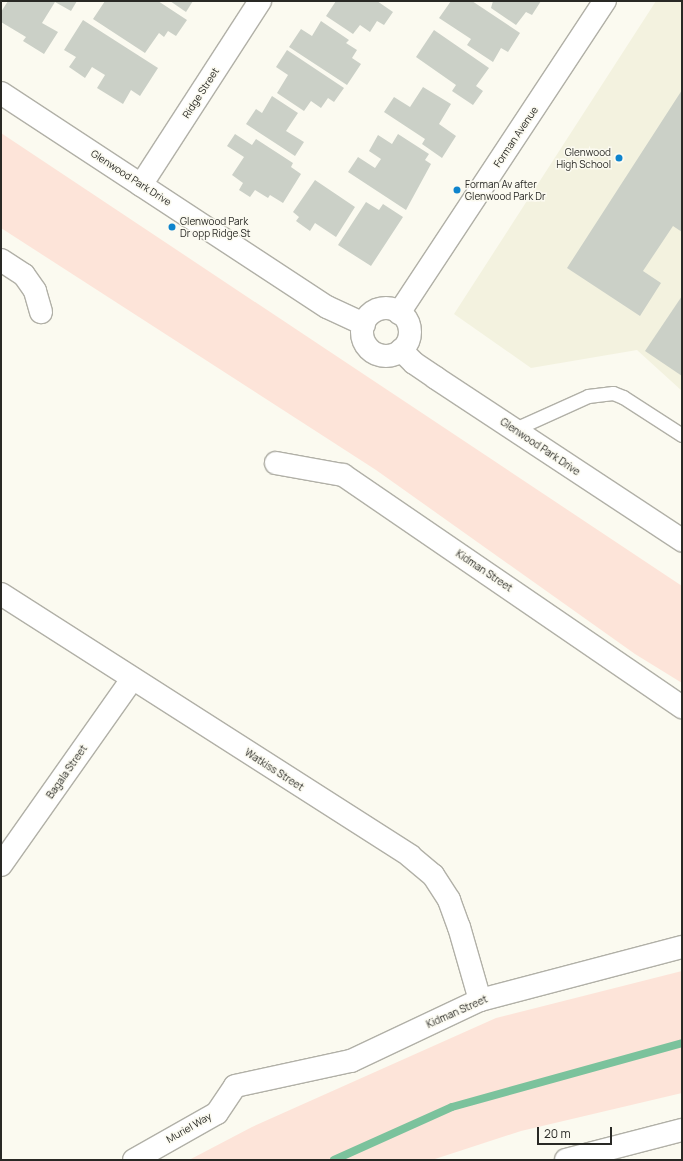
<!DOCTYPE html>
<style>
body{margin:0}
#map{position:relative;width:683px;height:1161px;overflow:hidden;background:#fbfaf0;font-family:Manrope,sans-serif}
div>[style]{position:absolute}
.built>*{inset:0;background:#f3f2df}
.green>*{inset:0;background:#fde4d9}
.stream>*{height:8px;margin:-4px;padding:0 4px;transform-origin:4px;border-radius:4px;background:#7bc29c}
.building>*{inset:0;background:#cbd0c7}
.roads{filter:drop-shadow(1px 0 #b1b0a7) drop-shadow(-1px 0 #b1b0a7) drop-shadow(0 1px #b1b0a7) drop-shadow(0 -1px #b1b0a7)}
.service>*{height:13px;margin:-6.5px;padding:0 6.5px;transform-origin:6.5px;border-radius:6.5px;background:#fff}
.minor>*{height:22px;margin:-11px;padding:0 11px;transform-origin:11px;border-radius:11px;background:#fff}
.tertiary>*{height:22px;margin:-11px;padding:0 11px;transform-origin:11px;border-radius:11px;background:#fff}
.tertiary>.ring{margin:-11px;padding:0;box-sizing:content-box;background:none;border:22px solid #fff;border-radius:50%}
.dots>*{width:11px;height:11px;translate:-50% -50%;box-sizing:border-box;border:2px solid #fbfaf0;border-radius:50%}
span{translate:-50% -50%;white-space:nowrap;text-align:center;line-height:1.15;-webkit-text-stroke:3px #fbfaf0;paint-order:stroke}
.street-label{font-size:10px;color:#292925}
.poi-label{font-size:10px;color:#292925}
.right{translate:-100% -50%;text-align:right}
.left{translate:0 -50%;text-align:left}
.frame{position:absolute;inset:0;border:2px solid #292925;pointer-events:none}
.scale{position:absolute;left:537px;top:1127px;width:75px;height:18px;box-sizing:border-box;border:2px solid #292925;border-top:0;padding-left:5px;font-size:12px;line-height:14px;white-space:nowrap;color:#292925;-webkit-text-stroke:3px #fbfaf0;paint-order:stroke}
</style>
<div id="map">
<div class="built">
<div style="clip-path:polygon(656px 1px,682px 1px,682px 391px,637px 350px,531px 368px,454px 314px)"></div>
</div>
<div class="green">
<div style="clip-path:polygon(1px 133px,682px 586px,682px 683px,635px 654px,376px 470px,1px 228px)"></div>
<div style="clip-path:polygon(682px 971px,682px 1093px,521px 1131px,432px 1160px,189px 1160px,252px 1127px,496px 1018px)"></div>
</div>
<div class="stream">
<div style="left:334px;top:1160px;width:129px;rotate:-24.2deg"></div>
<div style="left:452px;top:1107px;width:239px;rotate:-15.5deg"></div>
</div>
<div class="building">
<div style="clip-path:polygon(8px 1px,77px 1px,71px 11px,55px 2px,42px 23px,58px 32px,44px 54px,23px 41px,26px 37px,1px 22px,1px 12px)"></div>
<div style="clip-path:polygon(105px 1px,158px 1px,187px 20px,176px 36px,168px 31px,164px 37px,159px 33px,145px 53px,93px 19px)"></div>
<div style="clip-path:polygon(170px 1px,193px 1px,186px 12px)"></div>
<div style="clip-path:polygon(336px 1px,377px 1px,393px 12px,384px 25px,377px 21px,370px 32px,360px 25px,353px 34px,326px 16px)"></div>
<div style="clip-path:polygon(451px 1px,472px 1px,520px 33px,508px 52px,501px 48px,493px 62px,467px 45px,471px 39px,439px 18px)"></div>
<div style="clip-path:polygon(493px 1px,541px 1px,532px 15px,526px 12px,516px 25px,491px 8px)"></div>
<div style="clip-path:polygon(83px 20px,158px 68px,140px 96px,131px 90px,123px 104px,97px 88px,105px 75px,92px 67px,85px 78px,69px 67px,76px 57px,64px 50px)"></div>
<div style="clip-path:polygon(321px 21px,349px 40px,346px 43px,357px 50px,352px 58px,361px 64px,347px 85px,289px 47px,301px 29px,312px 36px)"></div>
<div style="clip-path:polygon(434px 30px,489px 68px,476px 86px,483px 91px,473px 105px,452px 91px,456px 85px,416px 57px)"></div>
<div style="clip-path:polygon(287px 50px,344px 88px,334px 102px,328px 98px,321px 108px,311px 101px,304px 111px,277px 93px,288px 75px,276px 67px)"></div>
<div style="clip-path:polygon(423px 87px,451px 104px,439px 124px,456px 136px,442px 158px,422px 144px,425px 139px,384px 112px,394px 97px,410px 107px)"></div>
<div style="clip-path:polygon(682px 90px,682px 232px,673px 226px,643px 271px,661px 283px,640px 316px,567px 268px)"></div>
<div style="clip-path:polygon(272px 96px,298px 113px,286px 131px,304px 142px,295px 156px,246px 124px,256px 109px,262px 113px)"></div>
<div style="clip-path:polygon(235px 134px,252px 145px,256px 139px,293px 163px,291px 167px,301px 174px,283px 203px,270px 195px,268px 198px,255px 190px,250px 197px,239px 190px,243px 183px,232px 175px,244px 157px,227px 146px)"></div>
<div style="clip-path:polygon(398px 134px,429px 154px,425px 160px,431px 164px,406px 210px,348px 172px,358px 157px,375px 168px,381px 159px,369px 151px,378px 135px,392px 144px)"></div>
<div style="clip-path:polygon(315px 180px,355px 207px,336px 237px,315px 223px,310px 231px,296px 221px,299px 217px,293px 212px)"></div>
<div style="clip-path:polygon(366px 202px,379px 210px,383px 204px,403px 217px,371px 266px,338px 245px)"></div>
<div style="clip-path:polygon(682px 296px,682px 376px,645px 351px)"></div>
</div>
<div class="roads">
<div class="service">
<div style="left:515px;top:429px;width:80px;rotate:-24.3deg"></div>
<div style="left:588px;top:396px;width:25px;rotate:-7deg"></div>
<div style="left:613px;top:393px;width:11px;rotate:22deg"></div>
<div style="left:623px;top:397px;width:70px;rotate:32.8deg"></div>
</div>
<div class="minor">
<div style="left:141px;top:185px;width:219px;rotate:-57.1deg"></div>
<div style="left:1px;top:260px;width:27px;rotate:33deg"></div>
<div style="left:24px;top:275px;width:19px;rotate:55deg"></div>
<div style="left:35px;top:291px;width:22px;rotate:74deg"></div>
<div style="left:276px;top:463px;width:68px;rotate:10.2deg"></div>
<div style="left:343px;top:475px;width:411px;rotate:34.4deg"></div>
<div style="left:1px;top:594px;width:486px;rotate:32.6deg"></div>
<div style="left:410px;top:856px;width:30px;rotate:40deg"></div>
<div style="left:433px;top:875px;width:30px;rotate:57deg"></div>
<div style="left:449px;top:900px;width:29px;rotate:70deg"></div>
<div style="left:459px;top:927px;width:76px;rotate:74deg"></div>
<div style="left:1px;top:865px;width:228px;rotate:-54.8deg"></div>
<div style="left:134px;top:1160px;width:95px;rotate:-29.5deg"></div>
<div style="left:217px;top:1113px;width:32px;rotate:-56deg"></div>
<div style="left:235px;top:1086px;width:119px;rotate:-12.2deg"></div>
<div style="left:351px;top:1061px;width:143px;rotate:-25.3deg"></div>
<div style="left:480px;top:1000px;width:209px;rotate:-14.7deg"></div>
<div style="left:566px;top:1160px;width:120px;rotate:-14.5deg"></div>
</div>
<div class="tertiary">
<div style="left:1px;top:93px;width:390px;rotate:33.3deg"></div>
<div style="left:327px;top:307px;width:41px;rotate:24.7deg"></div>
<div class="ring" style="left:362px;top:308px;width:26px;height:26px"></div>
<div style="left:399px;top:313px;width:374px;rotate:-56.6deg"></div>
<div style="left:401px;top:350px;width:18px;rotate:45deg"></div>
<div style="left:414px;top:363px;width:27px;rotate:34deg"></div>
<div style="left:436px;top:378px;width:295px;rotate:33.4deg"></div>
</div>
</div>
<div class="dots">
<div style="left:619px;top:158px;background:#0e84cd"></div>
<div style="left:457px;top:190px;background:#0e84cd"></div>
<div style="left:172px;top:227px;background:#0e84cd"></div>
</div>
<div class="street-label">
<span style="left:201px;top:93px;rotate:-57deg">Ridge Street</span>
<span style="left:516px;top:137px;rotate:-56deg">Forman Avenue</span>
<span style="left:131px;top:178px;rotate:33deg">Glenwood Park Drive</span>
<span style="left:540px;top:447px;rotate:34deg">Glenwood Park Drive</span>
<span style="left:484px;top:571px;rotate:34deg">Kidman Street</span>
<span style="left:274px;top:770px;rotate:33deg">Watkiss Street</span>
<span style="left:67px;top:772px;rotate:-55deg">Bagala Street</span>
<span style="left:457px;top:1012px;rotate:-24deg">Kidman Street</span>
<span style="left:189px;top:1128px;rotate:-30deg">Muriel Way</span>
</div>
<div class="poi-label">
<span class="right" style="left:611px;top:158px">Glenwood<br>High School</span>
<span class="left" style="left:465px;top:190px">Forman Av after<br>Glenwood Park Dr</span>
<span class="left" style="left:180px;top:227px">Glenwood Park<br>Dr opp Ridge St</span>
</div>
<div class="frame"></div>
<div class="scale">20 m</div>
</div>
